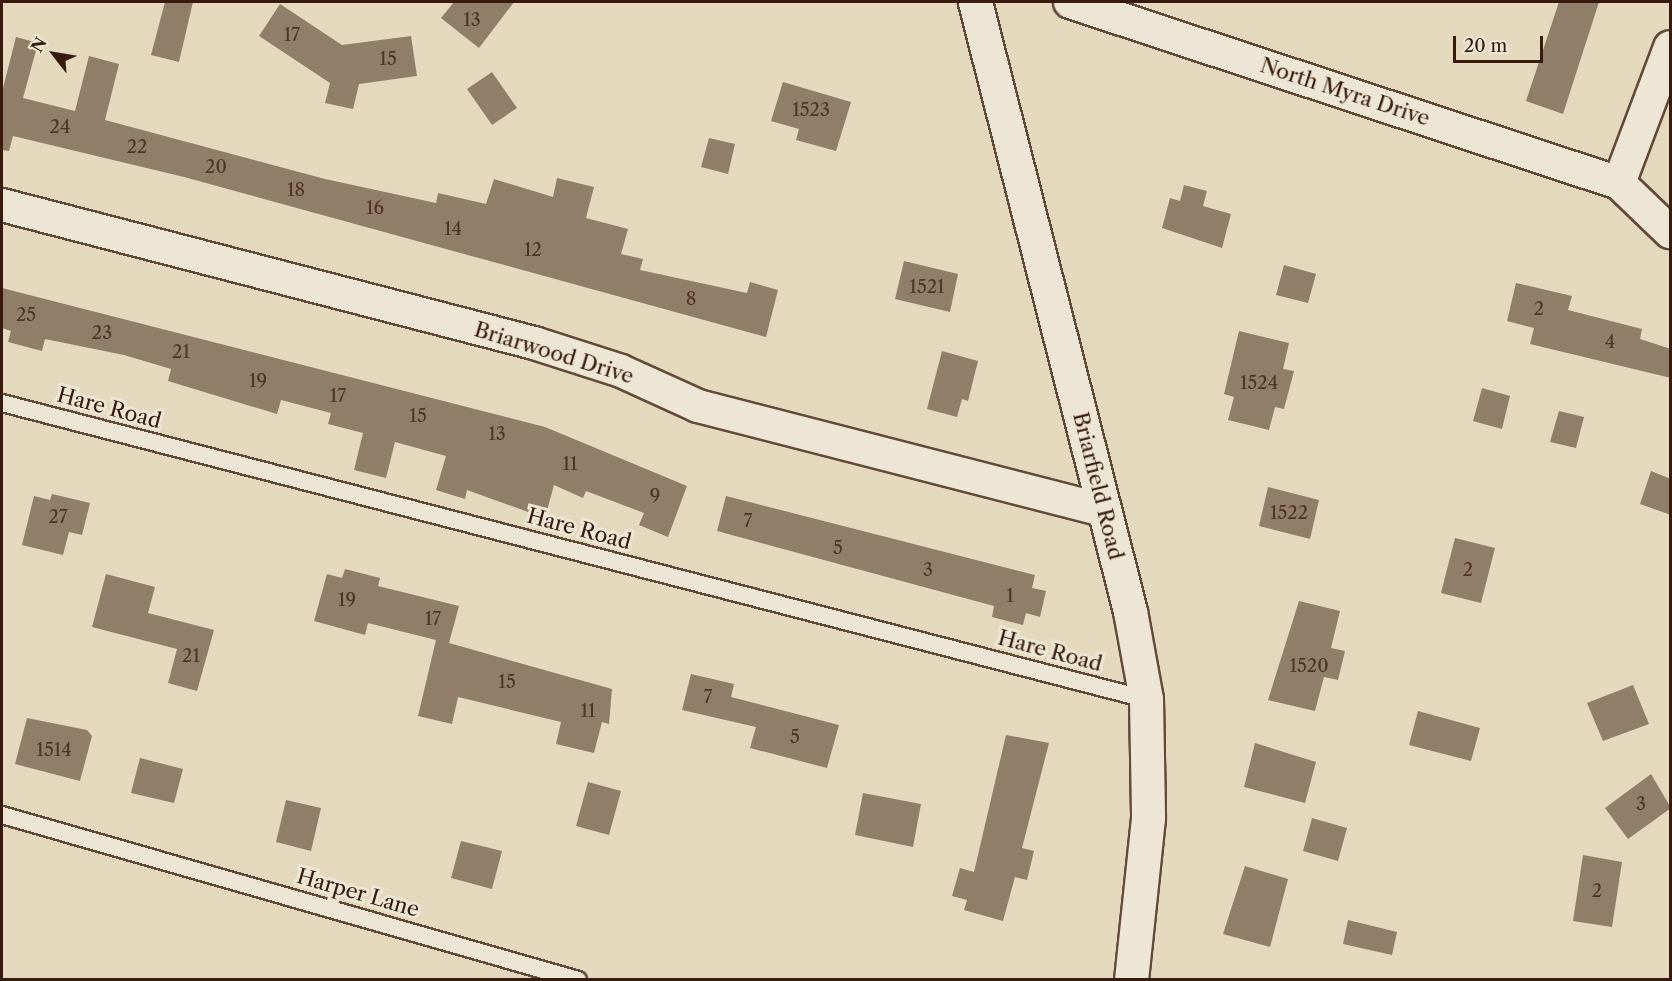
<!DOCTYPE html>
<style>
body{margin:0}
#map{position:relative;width:1672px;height:981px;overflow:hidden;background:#e4d9bd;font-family:"Libre Caslon Text",serif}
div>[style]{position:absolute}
.building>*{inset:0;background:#917e68}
.roads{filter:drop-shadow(2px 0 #634a38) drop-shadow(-2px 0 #634a38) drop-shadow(0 2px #634a38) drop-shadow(0 -2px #634a38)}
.lane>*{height:16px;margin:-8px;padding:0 8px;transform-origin:8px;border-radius:8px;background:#ede6d4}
.street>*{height:32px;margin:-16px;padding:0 16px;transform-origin:16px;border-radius:16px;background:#ede6d4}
.secondary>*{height:33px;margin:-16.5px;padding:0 16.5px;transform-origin:16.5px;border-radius:16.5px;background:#ede6d4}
span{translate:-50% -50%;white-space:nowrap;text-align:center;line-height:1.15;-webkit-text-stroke:6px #ede6d4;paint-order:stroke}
.number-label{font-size:18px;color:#4e3423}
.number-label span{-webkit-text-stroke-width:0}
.street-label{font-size:21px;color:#381b0c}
.frame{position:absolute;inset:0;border:3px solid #381b0c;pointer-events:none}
.north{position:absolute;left:24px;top:24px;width:60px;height:60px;-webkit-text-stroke:4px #ede6d4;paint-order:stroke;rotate:301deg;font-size:16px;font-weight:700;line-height:24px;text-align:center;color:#381b0c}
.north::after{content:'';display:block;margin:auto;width:21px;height:27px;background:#381b0c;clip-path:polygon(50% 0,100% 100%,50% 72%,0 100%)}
.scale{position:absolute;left:1453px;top:36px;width:90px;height:27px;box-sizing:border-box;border:3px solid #381b0c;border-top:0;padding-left:8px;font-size:18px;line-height:21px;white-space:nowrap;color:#381b0c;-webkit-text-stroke:4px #ede6d4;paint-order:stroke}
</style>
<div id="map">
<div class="building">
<div style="clip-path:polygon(165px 2px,193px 2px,179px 62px,151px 55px)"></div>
<div style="clip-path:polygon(454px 2px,514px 2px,479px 48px,441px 18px)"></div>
<div style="clip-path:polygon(1559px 2px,1599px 2px,1563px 114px,1526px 101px)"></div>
<div style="clip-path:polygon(280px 4px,342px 45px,411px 36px,417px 76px,359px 84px,353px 109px,325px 103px,330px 83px,259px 36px)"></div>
<div style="clip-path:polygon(16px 37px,38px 43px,23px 98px,75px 111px,89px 56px,119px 64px,105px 120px,325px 179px,436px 203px,438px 193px,486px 204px,494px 179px,553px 197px,557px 178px,594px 187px,586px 218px,628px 229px,621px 254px,643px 259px,640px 270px,747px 293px,750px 282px,778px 290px,766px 337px,184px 177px,13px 136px,9px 151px,2px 150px,2px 92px)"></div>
<div style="clip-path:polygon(492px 72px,517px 108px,492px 125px,467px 89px)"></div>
<div style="clip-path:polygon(783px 82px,851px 102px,836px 151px,796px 140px,799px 129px,771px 121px)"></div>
<div style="clip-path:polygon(709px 138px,735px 144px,728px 174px,701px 167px)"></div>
<div style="clip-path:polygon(1184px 185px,1207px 191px,1203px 206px,1231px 214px,1222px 248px,1162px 228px,1170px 198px,1180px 201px)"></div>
<div style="clip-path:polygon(904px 261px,958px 274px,950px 312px,895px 299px)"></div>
<div style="clip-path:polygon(1284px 265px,1316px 274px,1308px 303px,1276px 295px)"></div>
<div style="clip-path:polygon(1516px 283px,1572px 296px,1568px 310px,1642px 329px,1640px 339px,1671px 349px,1671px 378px,1530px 344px,1534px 328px,1507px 321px)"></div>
<div style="clip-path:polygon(2px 288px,545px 427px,687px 486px,668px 537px,639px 525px,644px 513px,586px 491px,583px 498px,554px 485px,545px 518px,467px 490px,465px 499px,436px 490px,446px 456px,395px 442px,386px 478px,354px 470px,363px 433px,328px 424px,331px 413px,281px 400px,277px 414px,168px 381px,171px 369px,124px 355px,45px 339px,42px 351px,8px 342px,11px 331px,2px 328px)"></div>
<div style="clip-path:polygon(1239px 331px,1289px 343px,1283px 369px,1294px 371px,1284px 409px,1275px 407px,1269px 430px,1228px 420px,1234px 397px,1224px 394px)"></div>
<div style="clip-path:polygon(942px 351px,978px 361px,968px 401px,962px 399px,957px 417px,927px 409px)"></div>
<div style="clip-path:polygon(1482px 388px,1510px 396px,1502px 429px,1473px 421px)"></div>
<div style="clip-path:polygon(1559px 411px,1584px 417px,1576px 448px,1550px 442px)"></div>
<div style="clip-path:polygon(1651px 471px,1671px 479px,1671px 515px,1640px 504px)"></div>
<div style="clip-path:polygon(1268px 487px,1319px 500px,1310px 539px,1259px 526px)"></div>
<div style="clip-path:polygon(52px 494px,90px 503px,82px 535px,69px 532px,63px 555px,22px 545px,34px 496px,50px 500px)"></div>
<div style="clip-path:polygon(726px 496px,1035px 575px,1032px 588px,1046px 591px,1040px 617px,1026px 613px,1023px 625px,992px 617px,994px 606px,717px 531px)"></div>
<div style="clip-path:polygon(1455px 538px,1495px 548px,1481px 603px,1441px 593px)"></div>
<div style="clip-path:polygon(345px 569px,380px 578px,378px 586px,459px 606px,449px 643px,612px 689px,609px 724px,602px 722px,594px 753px,556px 744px,561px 722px,458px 697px,452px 724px,418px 716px,436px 640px,368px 623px,365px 635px,314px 621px,327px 574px,342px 578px)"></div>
<div style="clip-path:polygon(106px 574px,155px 587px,148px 613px,214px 630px,197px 691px,168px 683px,177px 649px,92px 627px)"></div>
<div style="clip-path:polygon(1299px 601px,1340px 611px,1331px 648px,1345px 651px,1338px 680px,1324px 677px,1315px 711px,1268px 700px)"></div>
<div style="clip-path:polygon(691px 674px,734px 684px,731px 697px,839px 725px,827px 768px,750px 748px,756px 727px,682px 710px)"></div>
<div style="clip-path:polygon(1633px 685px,1649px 724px,1603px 741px,1587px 703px)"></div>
<div style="clip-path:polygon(1418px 711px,1480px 728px,1471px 761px,1409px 745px)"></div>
<div style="clip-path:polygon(27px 718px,87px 730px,92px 736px,80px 781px,15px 764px)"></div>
<div style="clip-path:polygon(1006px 735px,1049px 743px,1022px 848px,1034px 851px,1027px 880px,1015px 877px,1003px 921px,964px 910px,967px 900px,952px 896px,960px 868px,974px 872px)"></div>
<div style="clip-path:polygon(1255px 743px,1316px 762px,1305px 803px,1244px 787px)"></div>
<div style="clip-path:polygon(140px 758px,183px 769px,174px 803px,131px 793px)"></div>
<div style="clip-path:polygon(1651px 774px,1671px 808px,1628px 839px,1605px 808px)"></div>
<div style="clip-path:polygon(588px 782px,621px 791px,609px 835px,576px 826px)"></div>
<div style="clip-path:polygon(863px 793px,921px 804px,913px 847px,855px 835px)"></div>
<div style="clip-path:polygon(286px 800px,321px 808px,311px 851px,276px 842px)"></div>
<div style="clip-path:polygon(1312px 818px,1347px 828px,1338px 861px,1303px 851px)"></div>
<div style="clip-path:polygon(461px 841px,502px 851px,492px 889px,451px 878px)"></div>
<div style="clip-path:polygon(1583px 855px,1622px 862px,1612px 927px,1573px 921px)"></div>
<div style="clip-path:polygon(1245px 866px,1288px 879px,1270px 947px,1223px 934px)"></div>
<div style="clip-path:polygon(1348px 920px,1397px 932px,1392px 955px,1343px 944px)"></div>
</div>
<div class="roads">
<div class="lane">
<div style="left:2px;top:403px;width:1182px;rotate:14.51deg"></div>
<div style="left:2px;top:815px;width:599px;rotate:15.98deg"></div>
</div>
<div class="street">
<div style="left:1070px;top:2px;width:578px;rotate:18.25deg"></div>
<div style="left:1619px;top:183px;width:71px;rotate:43.9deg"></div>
<div style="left:1619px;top:183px;width:145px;rotate:-69.4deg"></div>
<div style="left:2px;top:205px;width:550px;rotate:14.54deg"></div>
<div style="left:534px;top:343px;width:91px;rotate:17.8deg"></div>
<div style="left:621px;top:371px;width:85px;rotate:24.4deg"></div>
<div style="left:698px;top:406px;width:418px;rotate:14.4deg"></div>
</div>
<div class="secondary">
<div style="left:975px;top:2px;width:628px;rotate:75.72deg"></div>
<div style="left:1130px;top:611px;width:89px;rotate:79.7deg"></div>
<div style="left:1146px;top:699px;width:119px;rotate:89deg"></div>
<div style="left:1148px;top:818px;width:163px;rotate:96deg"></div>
</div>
</div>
<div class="number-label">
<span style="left:472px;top:20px">13</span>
<span style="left:292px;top:35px">17</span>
<span style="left:388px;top:59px">15</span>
<span style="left:811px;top:110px">1523</span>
<span style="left:60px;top:127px">24</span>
<span style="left:137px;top:147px">22</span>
<span style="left:216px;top:167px">20</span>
<span style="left:296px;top:190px">18</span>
<span style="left:375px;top:208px">16</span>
<span style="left:453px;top:229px">14</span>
<span style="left:533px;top:250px">12</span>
<span style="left:927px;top:287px">1521</span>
<span style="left:691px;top:299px">8</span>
<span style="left:1539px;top:309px">2</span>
<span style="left:26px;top:315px">25</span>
<span style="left:102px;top:333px">23</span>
<span style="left:1610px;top:342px">4</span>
<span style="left:181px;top:352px">21</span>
<span style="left:258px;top:381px">19</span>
<span style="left:1259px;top:383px">1524</span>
<span style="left:338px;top:396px">17</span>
<span style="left:418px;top:416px">15</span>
<span style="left:497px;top:434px">13</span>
<span style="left:570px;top:464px">11</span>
<span style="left:655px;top:496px">9</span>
<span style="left:1289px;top:513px">1522</span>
<span style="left:58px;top:517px">27</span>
<span style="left:748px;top:521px">7</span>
<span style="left:838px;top:548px">5</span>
<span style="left:928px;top:570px">3</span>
<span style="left:1468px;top:570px">2</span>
<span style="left:1010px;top:596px">1</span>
<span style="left:347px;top:600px">19</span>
<span style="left:433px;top:619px">17</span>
<span style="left:191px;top:656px">21</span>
<span style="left:1309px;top:666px">1520</span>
<span style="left:507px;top:682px">15</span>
<span style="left:708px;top:697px">7</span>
<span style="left:588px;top:711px">11</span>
<span style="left:795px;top:737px">5</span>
<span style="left:54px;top:750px">1514</span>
<span style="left:1641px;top:804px">3</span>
<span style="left:1597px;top:891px">2</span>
</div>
<div class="street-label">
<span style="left:1345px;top:92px;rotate:18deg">North Myra Drive</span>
<span style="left:554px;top:353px;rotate:17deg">Briarwood Drive</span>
<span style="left:109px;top:408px;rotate:15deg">Hare Road</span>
<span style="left:1098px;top:486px;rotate:76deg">Briarfield Road</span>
<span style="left:579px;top:529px;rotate:15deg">Hare Road</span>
<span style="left:1050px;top:651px;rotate:15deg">Hare Road</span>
<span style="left:358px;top:893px;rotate:16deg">Harper Lane</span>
</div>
<div class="frame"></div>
<div class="north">N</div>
<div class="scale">20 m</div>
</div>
